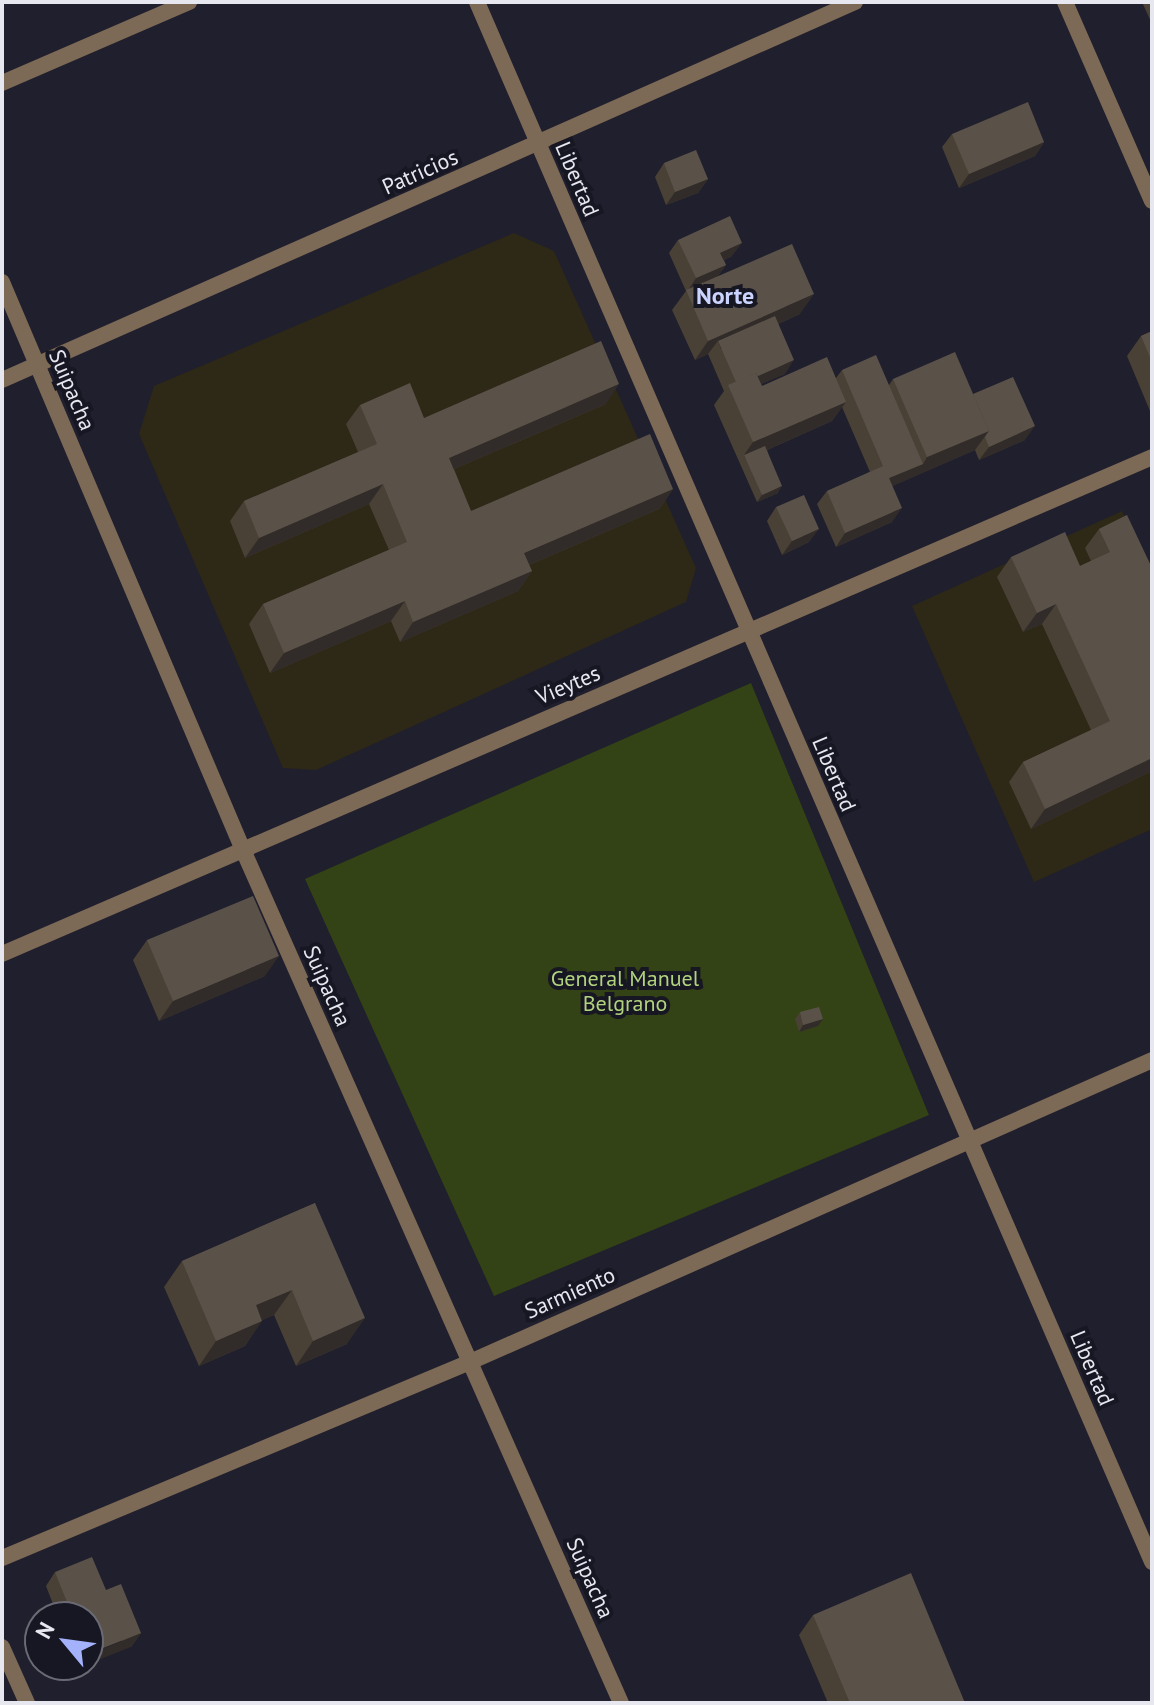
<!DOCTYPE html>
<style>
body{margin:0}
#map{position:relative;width:1154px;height:1705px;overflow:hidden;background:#201f2d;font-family:"PT Sans",sans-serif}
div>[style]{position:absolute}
.education>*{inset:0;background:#2e2817}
.green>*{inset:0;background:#334315}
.street>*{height:16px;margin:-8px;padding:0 8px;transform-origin:8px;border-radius:8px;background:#7d6a56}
.wall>*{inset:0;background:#494135}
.shaded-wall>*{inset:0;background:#312c29}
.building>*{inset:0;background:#5a5249}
span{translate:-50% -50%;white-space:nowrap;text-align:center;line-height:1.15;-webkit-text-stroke:8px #171623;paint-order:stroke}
.street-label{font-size:22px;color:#e7e7f0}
.park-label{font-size:22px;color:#b2d37e}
.neighbourhood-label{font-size:24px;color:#cad4fe;font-weight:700}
.frame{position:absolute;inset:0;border:4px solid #e7e7f0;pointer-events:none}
.north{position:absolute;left:24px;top:1601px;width:80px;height:80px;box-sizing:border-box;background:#171623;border:2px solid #6a6a75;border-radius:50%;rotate:299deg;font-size:22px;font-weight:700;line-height:32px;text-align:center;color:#e7e7f0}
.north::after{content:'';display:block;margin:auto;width:28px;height:36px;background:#a4b2fc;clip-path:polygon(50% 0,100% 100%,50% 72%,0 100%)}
</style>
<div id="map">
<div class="education">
<div style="clip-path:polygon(514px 233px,554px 251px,696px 568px,686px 602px,316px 770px,283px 768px,139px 434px,154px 386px)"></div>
<div style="clip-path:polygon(1122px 511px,1152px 574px,1152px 829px,1034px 882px,912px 606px)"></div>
</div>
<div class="green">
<div style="clip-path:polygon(751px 683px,929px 1115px,494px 1296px,305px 879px)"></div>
</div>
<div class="street">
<div style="left:477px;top:2px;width:1700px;rotate:66.6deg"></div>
<div style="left:1065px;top:2px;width:217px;rotate:66.4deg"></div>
<div style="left:2px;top:83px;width:204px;rotate:-23.4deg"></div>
<div style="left:2px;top:282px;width:617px;rotate:67.01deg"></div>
<div style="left:243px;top:850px;width:933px;rotate:66.1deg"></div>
<div style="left:2px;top:380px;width:933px;rotate:-23.9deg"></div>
<div style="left:2px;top:954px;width:1253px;rotate:-23.37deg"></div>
<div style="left:2px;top:1558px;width:507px;rotate:-22.72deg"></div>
<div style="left:470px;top:1362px;width:746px;rotate:-23.88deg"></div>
<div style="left:2px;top:1647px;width:61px;rotate:65.9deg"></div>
</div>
<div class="wall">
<div style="clip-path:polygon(1142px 2px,1152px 2px,1152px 24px)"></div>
<div style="clip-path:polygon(952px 134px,1044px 142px,1035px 156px,959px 188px,942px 147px)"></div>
<div style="clip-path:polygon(664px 163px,708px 179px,698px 193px,666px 205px,655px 177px)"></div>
<div style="clip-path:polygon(678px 240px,732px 256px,724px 260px,726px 265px,717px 277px,800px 314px,778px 324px,785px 374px,761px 384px,762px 386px,836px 378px,842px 370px,889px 385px,893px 379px,973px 394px,1025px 440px,979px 460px,975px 450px,892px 486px,892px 522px,836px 547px,817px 504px,827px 491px,870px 472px,842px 407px,832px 421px,767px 450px,778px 493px,757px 502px,714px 405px,724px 391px,708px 354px,695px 360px,672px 310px,686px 291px,669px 253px)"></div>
<div style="clip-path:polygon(1152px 331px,1152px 410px,1150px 411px,1127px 356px,1141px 336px)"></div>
<div style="clip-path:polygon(606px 404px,454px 469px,471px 511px,673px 489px,659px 509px,529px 565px,532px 571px,518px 591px,400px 642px,391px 621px,270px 673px,249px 624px,263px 604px,389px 550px,369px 504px,245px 558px,230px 521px,244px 501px,358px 452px,346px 424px,360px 405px,424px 418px)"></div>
<div style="clip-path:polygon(776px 507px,809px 542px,782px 555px,767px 521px)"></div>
<div style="clip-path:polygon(1127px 515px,1152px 771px,1031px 829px,1009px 782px,1023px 762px,1091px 730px,1042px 624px,1023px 632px,997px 577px,1011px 557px,1080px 566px,1091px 561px,1085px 548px,1099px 529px)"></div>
<div style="clip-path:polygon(147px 940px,265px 976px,159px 1021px,133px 960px)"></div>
<div style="clip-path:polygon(800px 1012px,818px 1026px,799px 1032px,795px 1019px)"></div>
<div style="clip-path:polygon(315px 1203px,347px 1344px,296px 1366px,274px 1315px,262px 1320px,245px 1346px,199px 1366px,164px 1287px,182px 1261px)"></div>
<div style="clip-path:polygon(55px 1572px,106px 1590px,141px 1633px,131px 1647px,88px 1617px,58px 1617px,46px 1586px)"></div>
<div style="clip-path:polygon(813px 1615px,965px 1703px,828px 1703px,799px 1635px)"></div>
</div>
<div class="shaded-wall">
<div style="clip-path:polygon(1044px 142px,1035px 156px,959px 188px,969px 174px)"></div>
<div style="clip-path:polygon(708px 179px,698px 193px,666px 205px,675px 192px)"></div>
<div style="clip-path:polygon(742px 243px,732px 256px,711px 266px,720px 253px)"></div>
<div style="clip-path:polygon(726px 265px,716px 278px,687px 292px,696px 278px)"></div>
<div style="clip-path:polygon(814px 294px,800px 314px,721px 349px,718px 341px,708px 354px,695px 360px,708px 341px)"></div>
<div style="clip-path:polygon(794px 360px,785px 374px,733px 396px,737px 385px)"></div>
<div style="clip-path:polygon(619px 384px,606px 404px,435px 477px,449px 458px)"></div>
<div style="clip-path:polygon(846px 402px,832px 421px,746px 459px,744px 455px,753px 442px)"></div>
<div style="clip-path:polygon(1035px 426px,1025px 440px,979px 460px,989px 447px)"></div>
<div style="clip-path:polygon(989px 431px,975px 450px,879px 492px,889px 478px,923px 464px,927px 457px)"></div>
<div style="clip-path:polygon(383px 484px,369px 504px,245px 558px,259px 538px)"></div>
<div style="clip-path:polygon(782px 486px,778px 493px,757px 502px,762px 495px)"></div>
<div style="clip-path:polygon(673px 489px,659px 509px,510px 573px,524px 553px)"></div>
<div style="clip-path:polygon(902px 508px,892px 522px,836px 547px,845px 533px)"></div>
<div style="clip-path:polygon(819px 529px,809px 542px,782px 555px,792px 541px)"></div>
<div style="clip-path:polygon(532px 571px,518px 591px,400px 642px,413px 622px)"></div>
<div style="clip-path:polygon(405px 601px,391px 621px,270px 673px,284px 653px)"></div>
<div style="clip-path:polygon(1056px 604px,1042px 624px,1023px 632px,1037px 613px)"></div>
<div style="clip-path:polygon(1152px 758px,1152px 771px,1031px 829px,1045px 809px)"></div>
<div style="clip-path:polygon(279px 956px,265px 976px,159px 1021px,173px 1001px)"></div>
<div style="clip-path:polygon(823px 1019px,818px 1026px,799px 1032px,803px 1025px)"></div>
<div style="clip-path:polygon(292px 1290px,274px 1315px,238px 1331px,256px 1305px)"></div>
<div style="clip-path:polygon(365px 1318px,347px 1344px,296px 1366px,313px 1341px)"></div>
<div style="clip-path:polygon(262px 1321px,245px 1346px,199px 1366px,216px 1341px)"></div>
<div style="clip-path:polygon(141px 1633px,131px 1647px,88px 1664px,88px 1655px)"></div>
</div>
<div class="building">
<div style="clip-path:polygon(1028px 102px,1044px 142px,969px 174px,952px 134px)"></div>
<div style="clip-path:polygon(696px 150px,708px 179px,675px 192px,664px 163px)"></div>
<div style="clip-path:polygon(730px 216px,742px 243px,720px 253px,726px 265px,696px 278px,678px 240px)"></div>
<div style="clip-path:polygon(792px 244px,814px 294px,708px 341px,686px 290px)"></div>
<div style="clip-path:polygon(775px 316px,794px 360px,758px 376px,756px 373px,736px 382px,718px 341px)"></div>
<div style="clip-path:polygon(1152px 331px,1152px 362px,1141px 336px)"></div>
<div style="clip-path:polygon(601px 341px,619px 384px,449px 458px,471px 511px,650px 434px,673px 489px,524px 553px,532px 571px,413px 622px,405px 601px,284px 653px,263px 604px,407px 542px,383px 484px,259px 538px,244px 501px,377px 444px,360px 405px,410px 383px,424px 418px)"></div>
<div style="clip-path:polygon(955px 352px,989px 431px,927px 457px,893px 379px)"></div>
<div style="clip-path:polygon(876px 355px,923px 464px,889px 478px,902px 508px,845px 533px,827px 491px,883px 466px,842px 370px)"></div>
<div style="clip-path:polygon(827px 357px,846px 402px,753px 442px,728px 385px,756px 373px,762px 386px)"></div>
<div style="clip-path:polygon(1013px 377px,1035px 426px,989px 447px,985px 437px,989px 431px,973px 394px)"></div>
<div style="clip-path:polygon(765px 446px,782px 486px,762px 495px,744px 455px)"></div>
<div style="clip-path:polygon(804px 495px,819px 529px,792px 541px,776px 507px)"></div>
<div style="clip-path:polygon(1127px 515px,1152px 568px,1152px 758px,1045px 809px,1023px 762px,1110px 721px,1056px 604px,1037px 613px,1011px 557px,1065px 532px,1080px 566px,1110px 552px,1099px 529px)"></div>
<div style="clip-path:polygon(253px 896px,279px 956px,173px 1001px,147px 940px)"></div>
<div style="clip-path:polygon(819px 1007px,823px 1019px,803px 1025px,800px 1012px)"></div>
<div style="clip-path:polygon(315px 1203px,365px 1318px,313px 1341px,292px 1290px,256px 1305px,262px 1321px,216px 1341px,182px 1261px)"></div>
<div style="clip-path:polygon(92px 1557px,106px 1590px,121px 1584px,141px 1633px,88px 1654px,88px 1617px,73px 1617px,55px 1572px)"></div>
<div style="clip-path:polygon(911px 1573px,965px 1703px,850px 1703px,813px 1615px)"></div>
</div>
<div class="street-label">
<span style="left:420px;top:172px;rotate:-24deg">Patricios</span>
<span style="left:577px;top:179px;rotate:67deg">Libertad</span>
<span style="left:72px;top:390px;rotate:67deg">Suipacha</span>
<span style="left:568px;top:685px;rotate:-23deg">Vieytes</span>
<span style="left:834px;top:774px;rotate:67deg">Libertad</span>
<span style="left:327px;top:986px;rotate:66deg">Suipacha</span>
<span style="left:570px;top:1293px;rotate:-24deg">Sarmiento</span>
<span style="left:1092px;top:1368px;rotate:67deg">Libertad</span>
<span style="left:590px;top:1578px;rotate:66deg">Suipacha</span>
</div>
<div class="park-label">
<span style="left:625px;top:991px">General Manuel<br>Belgrano</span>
</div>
<div class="neighbourhood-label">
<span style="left:725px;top:296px">Norte</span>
</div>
<div class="frame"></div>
<div class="north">N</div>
</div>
